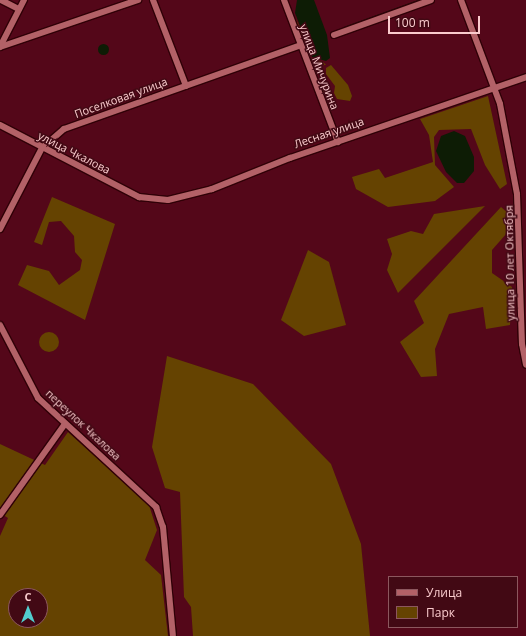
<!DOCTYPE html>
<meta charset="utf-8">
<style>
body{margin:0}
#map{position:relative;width:526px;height:636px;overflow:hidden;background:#540719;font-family:"Open Sans",sans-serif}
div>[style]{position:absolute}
.green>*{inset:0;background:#654301}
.round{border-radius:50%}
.water>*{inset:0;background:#0d1c05}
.stream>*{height:2px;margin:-1px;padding:0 1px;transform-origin:1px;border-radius:1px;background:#0d1c05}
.roads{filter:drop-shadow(1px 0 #300007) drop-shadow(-1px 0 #300007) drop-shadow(0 1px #300007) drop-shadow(0 -1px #300007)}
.minor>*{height:6px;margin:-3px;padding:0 3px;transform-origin:3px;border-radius:3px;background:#b36167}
span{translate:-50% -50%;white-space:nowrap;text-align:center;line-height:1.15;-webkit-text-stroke:3px #420914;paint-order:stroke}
.street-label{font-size:11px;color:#facbcd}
.legend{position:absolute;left:388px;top:576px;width:130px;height:52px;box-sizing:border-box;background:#420914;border:1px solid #8c575e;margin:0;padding:5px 7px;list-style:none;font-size:12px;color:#facbcd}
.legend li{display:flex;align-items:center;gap:8px;height:20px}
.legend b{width:20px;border:1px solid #8c575e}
.north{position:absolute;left:8px;top:588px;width:40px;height:40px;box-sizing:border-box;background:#420914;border:1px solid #8c575e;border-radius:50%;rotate:0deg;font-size:11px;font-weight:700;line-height:16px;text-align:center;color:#facbcd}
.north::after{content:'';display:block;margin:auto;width:14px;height:18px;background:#52cdcd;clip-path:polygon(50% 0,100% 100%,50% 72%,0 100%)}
.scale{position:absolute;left:388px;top:16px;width:92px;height:18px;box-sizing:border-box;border:2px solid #facbcd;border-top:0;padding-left:5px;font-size:12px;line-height:14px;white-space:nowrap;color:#facbcd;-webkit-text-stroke:3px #420914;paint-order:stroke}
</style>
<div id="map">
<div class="green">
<div style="clip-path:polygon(293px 14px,303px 33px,308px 54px,306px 53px)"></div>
<div style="clip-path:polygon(311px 58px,323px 62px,326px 65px,311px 66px)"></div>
<div style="clip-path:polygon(331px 65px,348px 85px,352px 96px,350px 101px,337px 99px,334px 93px,335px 86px,326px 74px,326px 68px)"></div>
<div style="clip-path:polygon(322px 81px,327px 84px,325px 95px,320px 95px,316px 82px)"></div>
<div style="clip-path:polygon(488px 96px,507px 184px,500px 189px,485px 165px,471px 129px,439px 130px,434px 137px,435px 165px,454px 187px,435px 201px,388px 207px,356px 189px,352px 177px,379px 169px,385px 178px,433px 162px,429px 135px,420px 119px)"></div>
<div style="clip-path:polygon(52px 197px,115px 224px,85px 320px,18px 285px,27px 265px,49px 271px,59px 285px,80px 270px,82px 260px,75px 252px,74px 236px,61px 221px,49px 222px,42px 245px,34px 242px)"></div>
<div style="clip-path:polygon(485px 206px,398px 293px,387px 270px,392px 254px,387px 239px,411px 231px,423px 234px,434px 214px)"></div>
<div style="clip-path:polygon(501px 207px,509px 214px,507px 233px,492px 250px,492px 273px,512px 287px,510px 325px,486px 329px,483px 307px,449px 314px,435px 349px,437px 376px,421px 377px,400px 342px,424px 323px,414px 301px)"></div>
<div style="clip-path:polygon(308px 250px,329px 262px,346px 325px,304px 336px,281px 320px)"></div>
<div class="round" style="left:39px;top:332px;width:20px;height:20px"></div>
<div style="clip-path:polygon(167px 356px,253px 384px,331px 464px,361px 544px,370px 636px,193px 636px,191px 607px,184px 597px,180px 492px,165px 488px,152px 447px)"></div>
<div style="clip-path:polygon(evenodd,68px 432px,149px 505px,157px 530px,145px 560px,161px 575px,168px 636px,0 636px,0 536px,8px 518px,0 513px,0 444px,45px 465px,68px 432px,16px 596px,40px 596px,40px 620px,16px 620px,16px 596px)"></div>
</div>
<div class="water">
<div style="clip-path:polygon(297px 0,314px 0,327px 35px,330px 58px,326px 61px,312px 57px,295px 13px)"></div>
<div class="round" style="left:97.5px;top:43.5px;width:11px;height:11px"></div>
<div style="clip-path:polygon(454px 131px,465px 136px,474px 157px,474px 171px,464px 183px,457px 183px,446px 172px,436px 151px,441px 136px)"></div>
</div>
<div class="stream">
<div style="left:344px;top:28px;width:82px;rotate:-20deg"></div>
</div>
<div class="roads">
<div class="minor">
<div style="left:1px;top:0;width:20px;rotate:27deg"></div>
<div style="left:24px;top:0;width:53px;rotate:117.1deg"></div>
<div style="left:0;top:47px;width:146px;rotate:-18.8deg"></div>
<div style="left:153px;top:0;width:92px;rotate:69deg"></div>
<div style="left:284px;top:0;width:152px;rotate:69.2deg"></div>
<div style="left:461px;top:0;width:111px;rotate:69.4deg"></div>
<div style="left:500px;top:104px;width:92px;rotate:79.3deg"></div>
<div style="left:517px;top:194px;width:150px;rotate:88.1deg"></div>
<div style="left:522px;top:344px;width:21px;rotate:79deg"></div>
<div style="left:334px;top:35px;width:103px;rotate:-19.8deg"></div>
<div style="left:0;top:125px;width:157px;rotate:27.4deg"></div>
<div style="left:139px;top:197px;width:29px;rotate:6deg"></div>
<div style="left:168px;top:200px;width:45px;rotate:-14deg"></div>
<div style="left:212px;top:189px;width:84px;rotate:-21.7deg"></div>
<div style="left:290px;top:158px;width:250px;rotate:-18.9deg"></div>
<div style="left:0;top:229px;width:91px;rotate:-62.6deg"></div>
<div style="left:42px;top:148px;width:29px;rotate:-41deg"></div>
<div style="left:64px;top:129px;width:249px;rotate:-19.5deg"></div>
<div style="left:0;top:325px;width:82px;rotate:62.5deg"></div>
<div style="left:38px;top:398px;width:161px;rotate:42.7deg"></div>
<div style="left:156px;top:507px;width:21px;rotate:71deg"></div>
<div style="left:163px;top:527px;width:109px;rotate:84.8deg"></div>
<div style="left:0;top:515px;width:112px;rotate:-54.5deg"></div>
</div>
</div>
<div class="street-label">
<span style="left:319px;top:67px;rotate:69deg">улица Мичурина</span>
<span style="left:121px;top:98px;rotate:-20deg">Поселковая улица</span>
<span style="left:329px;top:133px;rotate:-19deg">Лесная улица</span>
<span style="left:74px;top:153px;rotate:27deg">улица Чкалова</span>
<span style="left:510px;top:263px;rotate:-91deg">улица 10 лет Октября</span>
<span style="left:83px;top:425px;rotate:43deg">переулок Чкалова</span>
</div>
<ul class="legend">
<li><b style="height:5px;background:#b36167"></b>Улица</li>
<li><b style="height:11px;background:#654301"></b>Парк</li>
</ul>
<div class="north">С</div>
<div class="scale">100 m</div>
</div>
